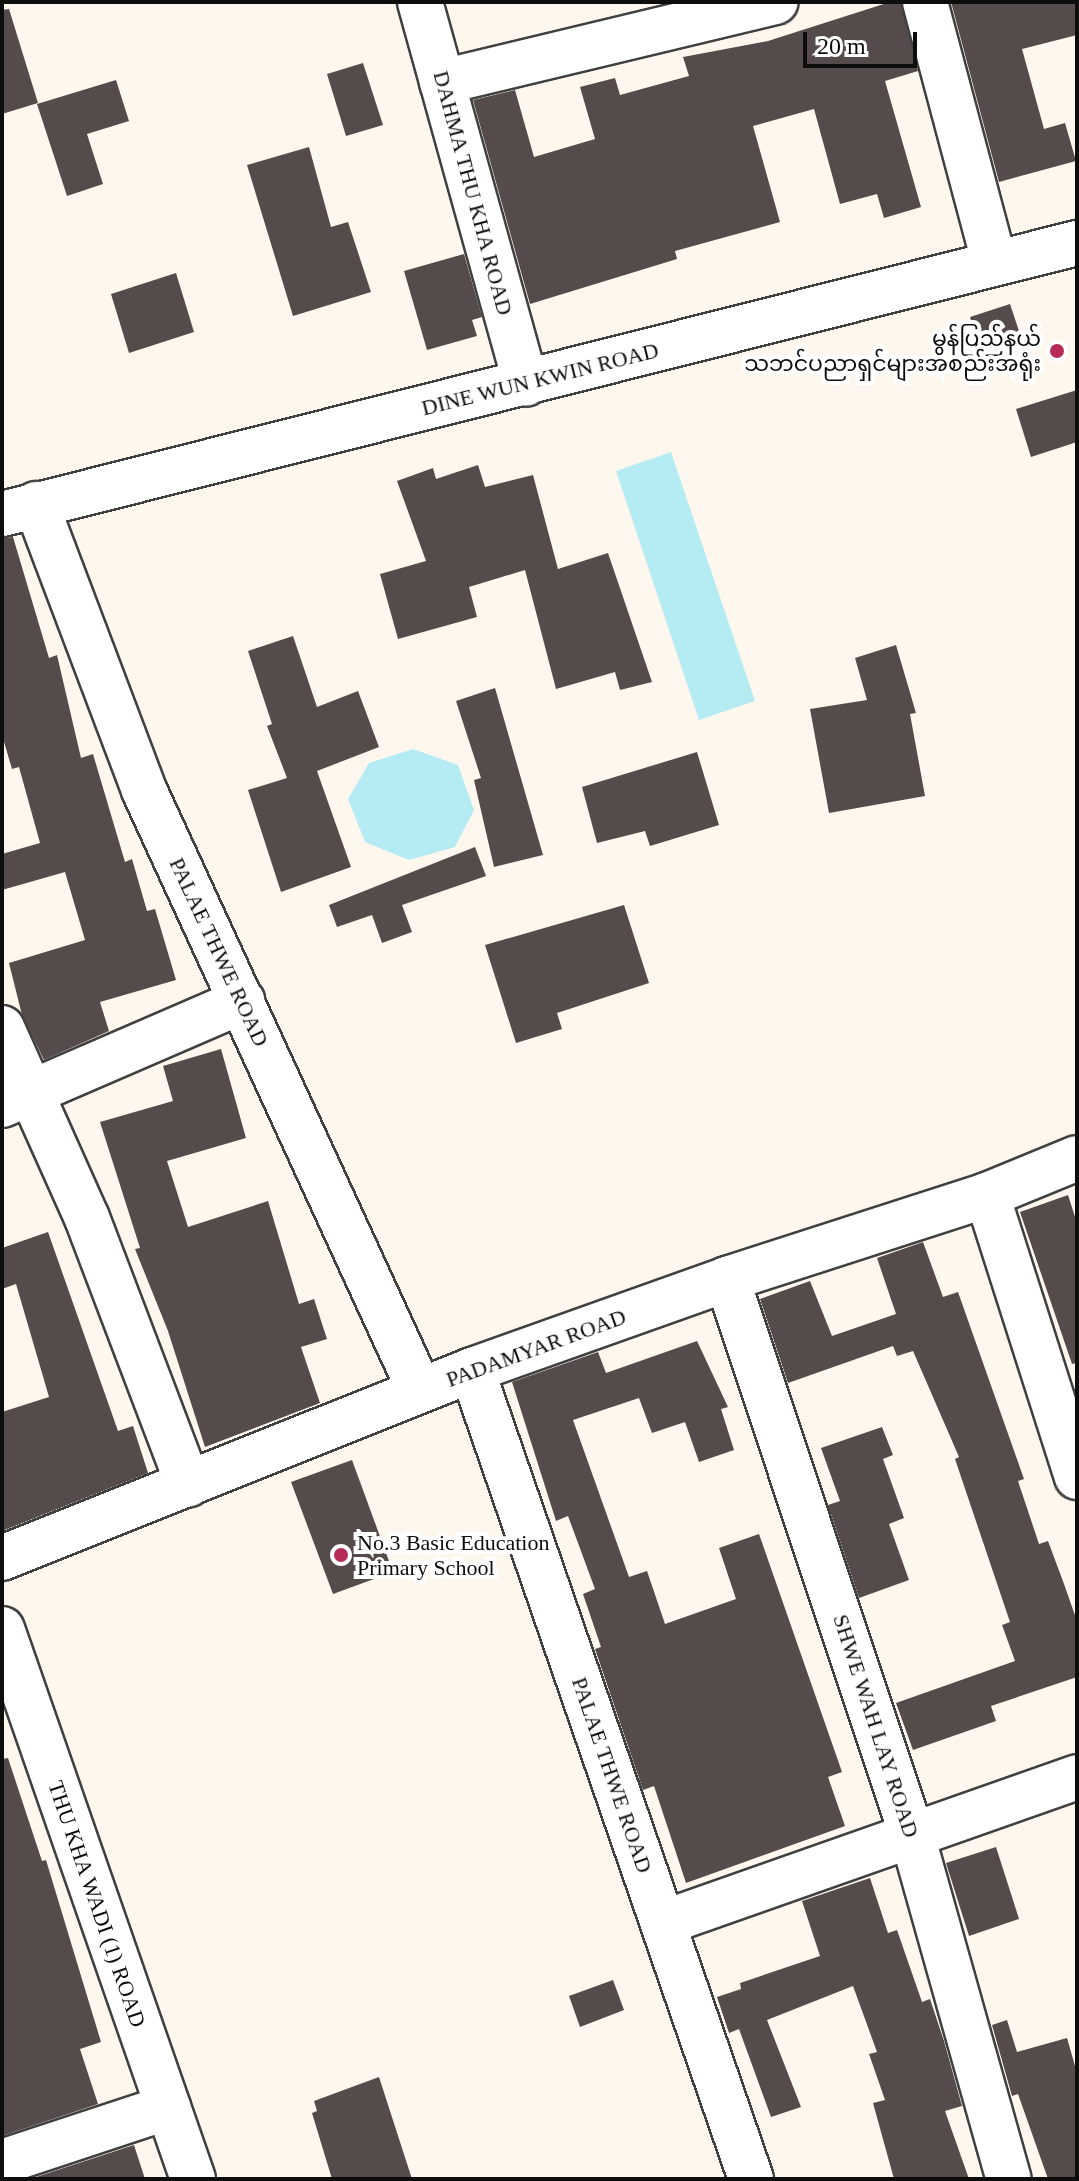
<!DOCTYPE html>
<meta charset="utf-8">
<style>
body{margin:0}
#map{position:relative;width:1079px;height:2181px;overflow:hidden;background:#fef7ee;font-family:"Times New Roman","Noto Sans Myanmar",serif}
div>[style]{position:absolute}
.water>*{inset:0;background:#b5ecf3}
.building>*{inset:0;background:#554b4a}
.roads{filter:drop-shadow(2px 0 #404040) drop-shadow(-2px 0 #404040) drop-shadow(0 2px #404040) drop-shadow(0 -2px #404040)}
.minor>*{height:44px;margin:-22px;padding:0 22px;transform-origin:22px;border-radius:22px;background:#fff}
.dots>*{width:22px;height:22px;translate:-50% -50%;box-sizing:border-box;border:4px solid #fff;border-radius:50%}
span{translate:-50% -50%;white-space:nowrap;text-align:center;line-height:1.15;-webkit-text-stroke:8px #fff;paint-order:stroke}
.street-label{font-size:22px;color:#0d0d0d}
.poi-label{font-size:22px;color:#0d0d0d}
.right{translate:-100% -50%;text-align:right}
.left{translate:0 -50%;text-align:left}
.frame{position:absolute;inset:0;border:4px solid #0d0d0d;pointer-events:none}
.scale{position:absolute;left:803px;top:32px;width:114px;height:36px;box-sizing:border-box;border:4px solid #0d0d0d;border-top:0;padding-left:10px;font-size:24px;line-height:28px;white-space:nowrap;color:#0d0d0d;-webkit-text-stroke:6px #fff;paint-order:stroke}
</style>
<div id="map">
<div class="water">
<div style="clip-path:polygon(671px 452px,755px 701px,699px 720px,616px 471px)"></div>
<div style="clip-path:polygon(413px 749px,458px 765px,474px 810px,455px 847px,409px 860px,365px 842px,348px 799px,369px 763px)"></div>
</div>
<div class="building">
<div style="clip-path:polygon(890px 2px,901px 2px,918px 71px,885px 81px,921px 207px,884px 218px,877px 194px,840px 204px,814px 109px,753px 126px,780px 222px,675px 251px,677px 259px,530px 304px,473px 100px,515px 90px,534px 157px,595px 139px,580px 87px,615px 78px,620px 95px,689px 76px,683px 57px,768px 41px)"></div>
<div style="clip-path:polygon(951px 2px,1077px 2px,1077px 35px,1022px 49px,1044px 129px,1065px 123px,1076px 161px,999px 182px)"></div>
<div style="clip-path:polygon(9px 9px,38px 103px,2px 114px,2px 10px)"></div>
<div style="clip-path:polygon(363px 63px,383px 125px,346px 136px,327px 74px)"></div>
<div style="clip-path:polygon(116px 80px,129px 121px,87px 134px,103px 184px,67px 196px,37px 104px)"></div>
<div style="clip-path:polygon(309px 147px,331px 227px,348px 222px,371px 292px,293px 316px,247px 165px)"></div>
<div style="clip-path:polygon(464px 254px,482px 317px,472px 320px,477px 336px,427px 350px,404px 271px)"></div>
<div style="clip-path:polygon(176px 273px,194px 332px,129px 353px,111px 294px)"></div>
<div style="clip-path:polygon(1010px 304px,1021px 337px,980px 349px,970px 317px)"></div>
<div style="clip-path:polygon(1077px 390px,1077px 442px,1031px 457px,1016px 409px)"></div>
<div style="clip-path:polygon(478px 465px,485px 487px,533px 475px,558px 569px,608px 553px,652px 682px,620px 690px,615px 672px,556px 689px,525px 570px,469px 587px,477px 617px,398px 639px,380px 574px,426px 561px,397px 481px,433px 468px,436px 479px)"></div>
<div style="clip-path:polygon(13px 537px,49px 658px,57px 655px,81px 758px,93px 754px,125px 862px,132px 859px,147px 911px,155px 909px,176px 980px,100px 1002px,109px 1031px,44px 1060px,22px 1015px,9px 963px,85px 940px,65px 872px,2px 890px,2px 854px,40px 843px,19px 767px,12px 769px,2px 735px,2px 538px)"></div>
<div style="clip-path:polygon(293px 636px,317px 707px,358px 691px,379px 747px,317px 771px,351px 867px,281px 892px,248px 790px,287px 778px,267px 726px,272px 724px,248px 651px)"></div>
<div style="clip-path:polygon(896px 645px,916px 713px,910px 714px,925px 796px,829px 813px,810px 709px,867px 700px,855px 658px)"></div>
<div style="clip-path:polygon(495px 688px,543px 855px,494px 867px,474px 780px,481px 778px,456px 701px)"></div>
<div style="clip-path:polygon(697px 752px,719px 825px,650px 846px,645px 831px,597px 843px,582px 787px)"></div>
<div style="clip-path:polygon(475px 847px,486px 876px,402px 905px,412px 932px,382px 943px,372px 915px,337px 927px,329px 905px)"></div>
<div style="clip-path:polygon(624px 905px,649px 983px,557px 1013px,562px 1029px,516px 1043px,485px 945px)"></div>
<div style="clip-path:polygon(221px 1049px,246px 1138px,167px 1161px,188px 1227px,268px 1201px,299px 1304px,314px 1299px,327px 1339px,301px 1347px,320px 1403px,205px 1447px,168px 1331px,135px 1249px,140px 1248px,100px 1122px,173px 1101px,163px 1066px)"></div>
<div style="clip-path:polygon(1068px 1195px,1077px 1223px,1077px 1363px,1072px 1364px,1020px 1212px)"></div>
<div style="clip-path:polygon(48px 1232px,118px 1431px,133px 1426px,148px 1473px,2px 1531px,2px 1412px,49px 1397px,16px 1284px,2px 1289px,2px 1248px)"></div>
<div style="clip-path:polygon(923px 1242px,943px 1297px,958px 1292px,1024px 1479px,1018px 1481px,1039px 1544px,1048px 1541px,1064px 1584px,1077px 1621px,1077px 1677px,991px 1706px,996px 1721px,913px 1750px,896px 1703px,1015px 1661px,1002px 1625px,1010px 1622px,955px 1459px,959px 1457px,913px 1351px,897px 1356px,893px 1346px,788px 1383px,760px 1299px,810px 1281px,832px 1336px,896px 1314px,877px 1258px)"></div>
<div style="clip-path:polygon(697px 1341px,728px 1407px,721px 1409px,734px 1450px,699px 1462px,685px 1422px,652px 1433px,639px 1398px,573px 1420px,629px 1577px,647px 1571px,665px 1624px,736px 1599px,719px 1548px,759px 1534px,842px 1772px,828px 1777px,845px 1826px,686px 1883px,654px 1786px,643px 1790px,595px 1649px,601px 1647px,583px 1594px,595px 1589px,568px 1516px,556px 1521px,512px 1382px,598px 1352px,606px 1373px)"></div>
<div style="clip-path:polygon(882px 1427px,893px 1455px,883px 1459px,904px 1518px,889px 1524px,909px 1580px,859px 1598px,828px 1505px,840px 1501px,821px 1448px)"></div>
<div style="clip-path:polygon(352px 1460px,393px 1572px,333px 1594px,291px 1482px)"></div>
<div style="clip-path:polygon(8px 1758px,42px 1861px,46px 1860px,101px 2042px,80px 2049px,98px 2104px,2px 2136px,2px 1759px)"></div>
<div style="clip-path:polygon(996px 1847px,1019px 1919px,969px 1936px,946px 1863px)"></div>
<div style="clip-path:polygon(870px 1878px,888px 1933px,897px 1930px,922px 2002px,930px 1999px,944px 2041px,962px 2106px,945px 2111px,969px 2179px,894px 2179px,873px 2103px,885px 2100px,869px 2054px,877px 2052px,853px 1986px,767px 2020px,801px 2107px,771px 2117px,739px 2029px,729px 2033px,717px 1997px,741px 1989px,740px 1983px,820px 1956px,802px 1901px)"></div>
<div style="clip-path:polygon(613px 1980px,624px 2010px,580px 2027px,569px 1996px)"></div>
<div style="clip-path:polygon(1007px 2020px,1017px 2052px,1067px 2038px,1077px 2073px,1077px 2179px,1048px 2179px,1018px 2094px,1012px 2096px,992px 2025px)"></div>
<div style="clip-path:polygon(379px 2077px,412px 2179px,332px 2179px,312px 2113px,317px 2111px,314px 2101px)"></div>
<div style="clip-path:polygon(134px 2145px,145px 2179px,30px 2179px)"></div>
</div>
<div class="roads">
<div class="minor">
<div style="left:420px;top:2px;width:396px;rotate:74.5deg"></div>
<div style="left:925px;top:2px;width:269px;rotate:75.1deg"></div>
<div style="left:442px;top:82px;width:343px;rotate:-13.5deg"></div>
<div style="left:36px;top:504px;width:306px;rotate:69.3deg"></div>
<div style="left:144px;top:790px;width:661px;rotate:65.33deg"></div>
<div style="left:2px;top:514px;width:1109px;rotate:-14.15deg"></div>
<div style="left:2px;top:1028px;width:208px;rotate:65.9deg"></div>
<div style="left:87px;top:1218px;width:285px;rotate:69.2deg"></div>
<div style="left:2px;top:1105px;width:262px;rotate:-23.4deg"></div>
<div style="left:987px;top:1195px;width:296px;rotate:72.3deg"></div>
<div style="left:727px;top:1279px;width:586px;rotate:71.6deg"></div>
<div style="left:912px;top:1835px;width:357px;rotate:74.3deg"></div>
<div style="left:472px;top:1370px;width:856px;rotate:70.97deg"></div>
<div style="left:2px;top:1558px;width:506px;rotate:-21.8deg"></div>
<div style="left:472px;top:1370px;width:271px;rotate:-19.6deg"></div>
<div style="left:727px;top:1279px;width:273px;rotate:-17.9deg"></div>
<div style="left:987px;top:1195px;width:97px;rotate:-22.3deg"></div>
<div style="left:2px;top:1629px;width:582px;rotate:70.85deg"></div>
<div style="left:663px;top:1923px;width:439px;rotate:-19.4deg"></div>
<div style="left:2px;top:2162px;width:175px;rotate:-18.3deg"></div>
</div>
</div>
<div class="dots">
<div style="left:1057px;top:351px;background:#b62c56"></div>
<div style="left:341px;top:1555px;background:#b62c56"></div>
</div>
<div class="street-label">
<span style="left:473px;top:193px;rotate:75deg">DAHMA THU KHA ROAD</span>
<span style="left:540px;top:379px;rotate:-14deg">DINE WUN KWIN ROAD</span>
<span style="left:219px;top:952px;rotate:65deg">PALAE THWE ROAD</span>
<span style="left:536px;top:1348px;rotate:-20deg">PADAMYAR ROAD</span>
<span style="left:876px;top:1726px;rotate:72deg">SHWE WAH LAY ROAD</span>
<span style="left:612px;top:1775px;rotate:71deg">PALAE THWE ROAD</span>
<span style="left:97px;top:1904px;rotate:71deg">THU KHA WADI (1) ROAD</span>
</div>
<div class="poi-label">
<span class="right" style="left:1041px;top:351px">မွန်ပြည်နယ်<br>သဘင်ပညာရှင်များအစည်းအရုံး</span>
<span class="left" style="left:357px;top:1555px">No.3 Basic Education<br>Primary School</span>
</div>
<div class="frame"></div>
<div class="scale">20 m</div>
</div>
